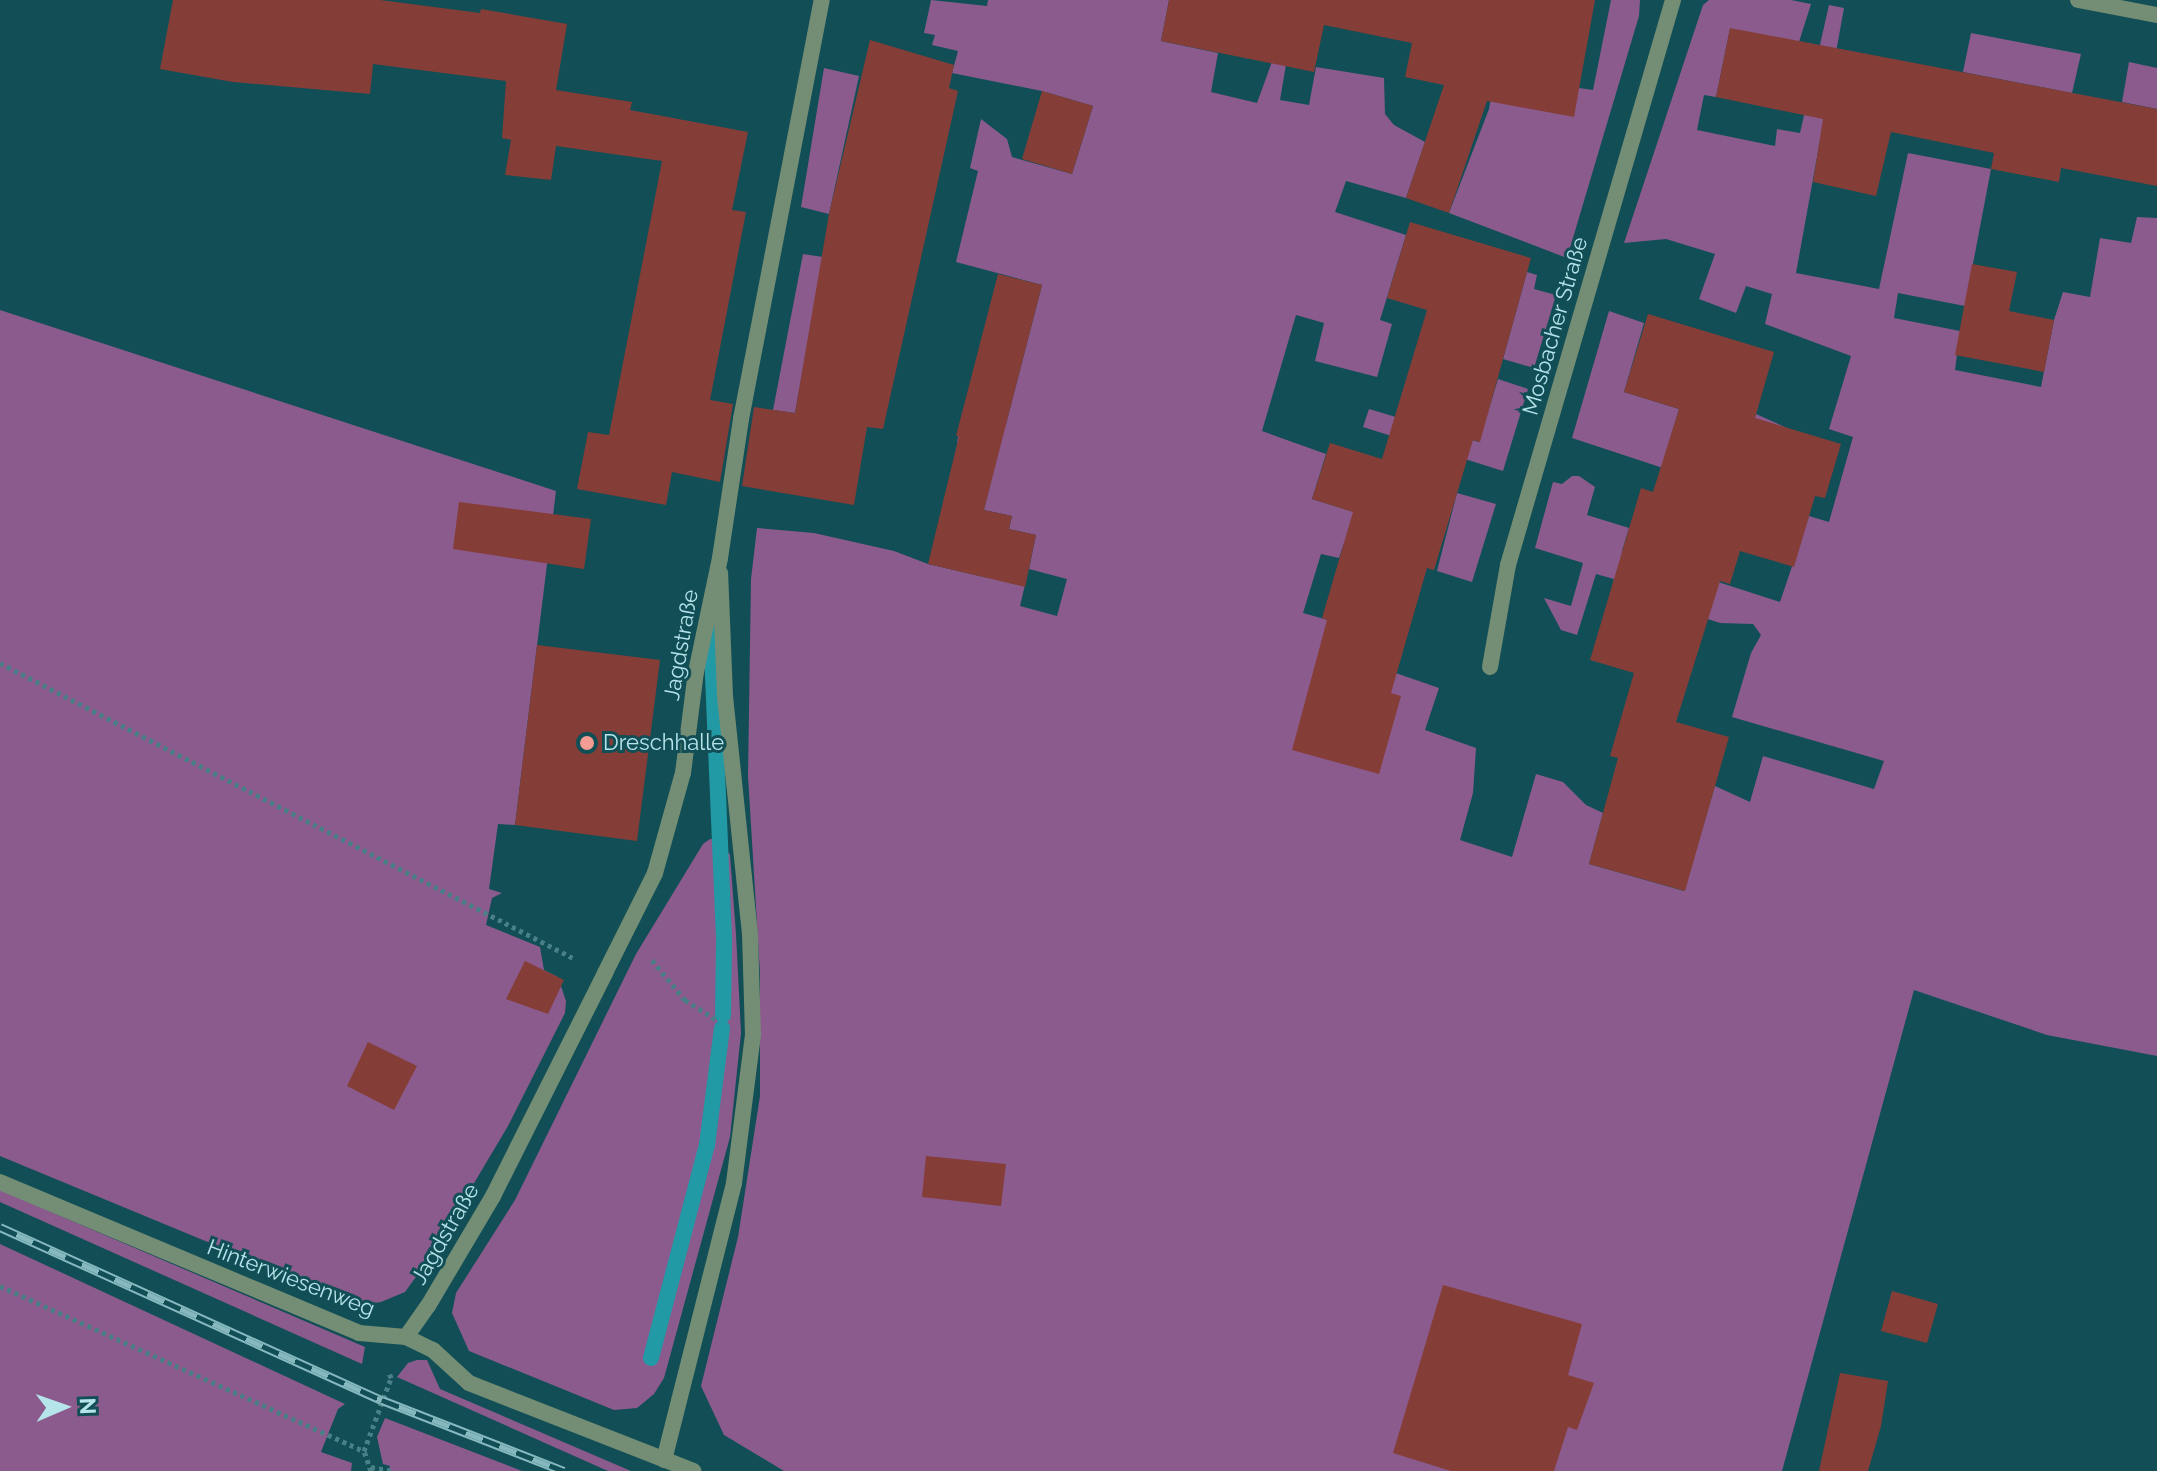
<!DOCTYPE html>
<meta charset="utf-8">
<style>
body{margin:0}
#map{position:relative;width:2157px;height:1471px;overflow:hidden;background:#124e55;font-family:Raleway,sans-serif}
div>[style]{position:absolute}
.green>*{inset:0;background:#8b5b8d}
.stream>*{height:16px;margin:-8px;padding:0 8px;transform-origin:8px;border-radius:8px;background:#219aa6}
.building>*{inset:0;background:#853d38}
.path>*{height:5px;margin-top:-2.5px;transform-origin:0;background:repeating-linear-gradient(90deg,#498087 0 4px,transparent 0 8px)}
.lane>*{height:16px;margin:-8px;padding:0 8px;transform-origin:8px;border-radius:8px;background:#748d75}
.street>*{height:16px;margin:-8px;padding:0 8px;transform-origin:8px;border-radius:8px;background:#748d75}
.rail>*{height:9px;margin-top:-4.5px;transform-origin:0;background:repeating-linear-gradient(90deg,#124e55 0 18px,#86b9bf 0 36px);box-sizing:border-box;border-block:2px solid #86b9bf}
.dots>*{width:22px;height:22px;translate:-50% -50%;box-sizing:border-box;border:4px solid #124e55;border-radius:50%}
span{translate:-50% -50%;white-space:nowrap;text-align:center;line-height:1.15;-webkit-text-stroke:6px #124e55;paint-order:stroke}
.street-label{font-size:22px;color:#b5e4ea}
.poi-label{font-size:22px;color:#b5e4ea}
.left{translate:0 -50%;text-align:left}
.north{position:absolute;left:24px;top:1367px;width:80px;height:80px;-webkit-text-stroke:6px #124e55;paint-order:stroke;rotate:88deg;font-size:22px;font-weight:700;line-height:32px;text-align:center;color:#b5e4ea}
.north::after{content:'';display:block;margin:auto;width:28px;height:36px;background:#b5e4ea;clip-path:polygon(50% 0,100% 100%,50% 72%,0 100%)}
</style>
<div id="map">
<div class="green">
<div style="clip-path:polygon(931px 0,987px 6px,988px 0,1169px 0,1161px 41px,1218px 53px,1211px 92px,1257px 103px,1278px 45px,1289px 47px,1280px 100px,1309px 105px,1316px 67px,1384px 78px,1385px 114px,1394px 125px,1425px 142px,1406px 198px,1346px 181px,1335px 212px,1406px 235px,1380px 320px,1392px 324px,1377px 377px,1315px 361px,1324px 323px,1296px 315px,1262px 431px,1326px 454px,1312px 499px,1360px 514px,1351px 545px,1344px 543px,1339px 558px,1321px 554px,1303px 613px,1342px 624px,1335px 652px,1439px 688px,1425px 730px,1476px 748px,1473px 793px,1460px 840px,1512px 857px,1536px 774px,1563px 782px,1586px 805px,1603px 813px,1589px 864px,1684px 891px,1715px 786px,1750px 802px,1763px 756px,1874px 789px,1884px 761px,1732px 717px,1751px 653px,1761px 635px,1753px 624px,1720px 623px,1612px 588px,1614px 579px,1596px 574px,1577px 635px,1561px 630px,1544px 598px,1571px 606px,1583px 563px,1535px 548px,1553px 482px,1562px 484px,1572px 476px,1579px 476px,1595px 487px,1587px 515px,1629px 528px,1622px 551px,1780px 602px,1809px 516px,1829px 522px,1853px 437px,1829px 429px,1851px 356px,1765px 324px,1772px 294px,1746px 286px,1736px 313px,1699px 299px,1715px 254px,1666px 239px,1624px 243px,1703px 5px,1709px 0,1791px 0,1811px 4px,1799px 42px,1730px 29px,1716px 97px,1704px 95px,1697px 130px,1775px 146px,1777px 129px,1800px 133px,1829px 5px,1844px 8px,1796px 273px,1879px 289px,1908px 153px,1991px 169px,1965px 306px,1898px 293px,1894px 318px,1960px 331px,1955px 370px,2041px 387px,2054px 320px,2063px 292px,2090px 297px,2100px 238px,2131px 243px,2137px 217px,2157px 218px,2157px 1056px,2047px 1035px,1914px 990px,1782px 1471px,784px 1471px,724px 1435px,701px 1386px,738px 1237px,760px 1096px,760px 973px,748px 776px,751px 579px,757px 528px,814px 533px,894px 551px,928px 564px,988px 578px,1006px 571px,1027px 576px,1020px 606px,1057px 616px,1067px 579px,1029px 569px,1036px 535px,1009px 529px,1012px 516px,984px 510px,998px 453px,957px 443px,962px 413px,1006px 424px,1042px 285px,956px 262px,978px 171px,970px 168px,981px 119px,1007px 139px,1012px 157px,1072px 174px,1093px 106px,1042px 91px,952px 73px,958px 51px,932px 45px,935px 35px,924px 33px)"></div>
<div style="clip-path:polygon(1611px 0,1640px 0,1639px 16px,1567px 258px,1449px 213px,1489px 109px,1502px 36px,1579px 88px,1593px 90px)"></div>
<div style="clip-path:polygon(1971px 33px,2081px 54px,2072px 93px,1963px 72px)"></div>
<div style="clip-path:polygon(2129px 62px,2157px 68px,2157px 109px,2122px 102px)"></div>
<div style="clip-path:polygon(824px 68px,859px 76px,829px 214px,801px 207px)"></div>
<div style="clip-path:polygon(803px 254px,823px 257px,795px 413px,773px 410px)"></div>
<div style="clip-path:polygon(1527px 272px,1537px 275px,1534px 289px,1556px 295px,1534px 368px,1503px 359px)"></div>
<div style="clip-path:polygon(0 310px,556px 491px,515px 825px,498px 824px,489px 889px,502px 893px,492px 898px,486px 925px,540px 947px,544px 970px,558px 977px,566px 1001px,565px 1013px,508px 1126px,429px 1259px,405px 1292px,381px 1302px,360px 1305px,0 1156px)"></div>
<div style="clip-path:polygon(1609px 311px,1644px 323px,1624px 392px,1679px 409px,1670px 439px,1742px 460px,1756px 414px,1787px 428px,1766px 502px,1572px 438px)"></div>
<div style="clip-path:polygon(1498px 379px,1528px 389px,1503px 471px,1363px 427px,1369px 409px,1479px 442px)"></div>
<div style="clip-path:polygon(1457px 493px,1496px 504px,1472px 582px,1437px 571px)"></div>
<div style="clip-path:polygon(710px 839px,720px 840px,730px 855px,736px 934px,741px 1033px,730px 1137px,664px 1378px,654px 1394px,637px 1408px,614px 1410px,469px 1351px,452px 1313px,456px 1293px,515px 1200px,636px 954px,703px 844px)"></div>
<div style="clip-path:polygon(0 1190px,365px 1347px,362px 1364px,0 1202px)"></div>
<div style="clip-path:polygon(0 1244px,345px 1404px,338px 1409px,321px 1452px,352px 1463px,351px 1471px,0 1471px)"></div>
<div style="clip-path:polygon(417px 1360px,427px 1360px,440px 1389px,631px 1471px,608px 1471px,397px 1377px,408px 1363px)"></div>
<div style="clip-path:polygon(385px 1418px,522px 1471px,388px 1471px,390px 1466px,383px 1464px,377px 1437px)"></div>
</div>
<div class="stream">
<div style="left:711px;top:628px;width:315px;rotate:87.6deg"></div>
<div style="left:724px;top:943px;width:72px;rotate:90.8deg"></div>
<div style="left:651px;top:1358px;width:220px;rotate:-75.3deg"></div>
<div style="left:707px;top:1145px;width:118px;rotate:-82.7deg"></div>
</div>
<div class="building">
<div style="clip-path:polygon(173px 0,380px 0,480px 13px,481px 9px,567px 24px,556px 90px,632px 102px,630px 110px,748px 132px,732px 210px,746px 212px,710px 400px,733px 404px,720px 482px,672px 472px,666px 505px,577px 489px,588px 432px,609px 435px,662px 161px,556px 146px,551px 180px,505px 175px,511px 140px,502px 138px,506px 81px,373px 64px,370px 94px,233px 82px,160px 69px)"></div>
<div style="clip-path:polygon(1169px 0,1595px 0,1574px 117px,1487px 101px,1449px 213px,1406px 198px,1444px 85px,1405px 77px,1412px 43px,1324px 25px,1314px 72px,1161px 41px)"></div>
<div style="clip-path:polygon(1730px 28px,2157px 109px,2157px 186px,2061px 168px,2059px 182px,1991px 169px,1994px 153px,1891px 132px,1876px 196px,1813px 182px,1823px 119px,1716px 97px)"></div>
<div style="clip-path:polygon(870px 40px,954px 65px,949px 88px,958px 91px,883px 429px,867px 427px,854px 505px,742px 486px,754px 407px,795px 413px,829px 214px)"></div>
<div style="clip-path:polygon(1042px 91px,1093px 106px,1072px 174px,1022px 159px)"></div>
<div style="clip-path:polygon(1410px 222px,1531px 258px,1480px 442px,1473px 440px,1434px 570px,1427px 568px,1391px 693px,1401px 696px,1379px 774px,1292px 750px,1327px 620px,1322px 618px,1353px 512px,1312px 499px,1330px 443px,1382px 459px,1427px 310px,1387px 298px)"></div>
<div style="clip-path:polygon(1972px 264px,2017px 272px,2009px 311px,2054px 320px,2044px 372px,1955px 355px)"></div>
<div style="clip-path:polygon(998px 274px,1042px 285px,984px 510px,1012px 516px,1009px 529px,1036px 535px,1025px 587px,928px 564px,959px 436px,956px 436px)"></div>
<div style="clip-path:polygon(1648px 314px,1774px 352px,1755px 418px,1841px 444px,1825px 498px,1815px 496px,1794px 567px,1740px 551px,1730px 584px,1720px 581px,1676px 722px,1729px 737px,1685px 891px,1589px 864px,1618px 758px,1610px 756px,1634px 673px,1590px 660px,1641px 488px,1653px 492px,1679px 409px,1624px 392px)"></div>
<div style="clip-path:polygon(459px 502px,591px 519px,584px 569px,453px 549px)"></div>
<div style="clip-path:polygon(537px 645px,660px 660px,637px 841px,515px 825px)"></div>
<div style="clip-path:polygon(525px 961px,564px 980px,548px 1014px,506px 999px)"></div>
<div style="clip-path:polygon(368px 1042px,417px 1066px,394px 1110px,347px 1086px)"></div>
<div style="clip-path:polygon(926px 1156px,1006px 1164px,1001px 1206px,922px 1197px)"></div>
<div style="clip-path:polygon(1443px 1285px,1582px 1324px,1568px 1375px,1594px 1383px,1577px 1430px,1568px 1427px,1554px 1471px,1451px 1471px,1393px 1453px)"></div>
<div style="clip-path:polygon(1892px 1291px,1938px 1304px,1927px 1343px,1881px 1331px)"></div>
<div style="clip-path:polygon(1840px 1373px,1888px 1381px,1881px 1426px,1868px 1471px,1819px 1471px)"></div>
</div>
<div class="path">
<div style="left:0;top:663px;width:647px;rotate:27.24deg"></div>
<div style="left:652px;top:960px;width:52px;rotate:50.5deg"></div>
<div style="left:685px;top:1000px;width:38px;rotate:32deg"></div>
<div style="left:0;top:1286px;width:400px;rotate:24.4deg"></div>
<div style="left:371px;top:1467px;width:20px;rotate:11deg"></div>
<div style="left:371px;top:1471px;width:21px;rotate:-109deg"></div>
<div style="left:364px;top:1451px;width:78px;rotate:-69.7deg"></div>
<div style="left:391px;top:1378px;width:6px;rotate:-108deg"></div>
</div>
<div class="lane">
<div style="left:0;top:1182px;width:389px;rotate:22.8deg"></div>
<div style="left:359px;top:1333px;width:47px;rotate:4.9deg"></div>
<div style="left:406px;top:1337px;width:30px;rotate:26deg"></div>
<div style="left:433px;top:1350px;width:49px;rotate:42.5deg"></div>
<div style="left:469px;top:1383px;width:241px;rotate:21.4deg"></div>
<div style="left:406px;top:1337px;width:38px;rotate:-55deg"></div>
<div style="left:428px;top:1306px;width:128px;rotate:-59.4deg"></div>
<div style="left:493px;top:1196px;width:250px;rotate:-63.3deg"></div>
<div style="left:664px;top:1460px;width:286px;rotate:-75.8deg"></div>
<div style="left:734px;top:1183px;width:149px;rotate:-82.7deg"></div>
<div style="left:753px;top:1035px;width:101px;rotate:-91.7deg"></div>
<div style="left:750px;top:934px;width:240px;rotate:-96deg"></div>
<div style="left:725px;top:695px;width:122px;rotate:-92.3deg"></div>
</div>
<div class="street">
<div style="left:2078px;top:0;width:80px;rotate:10.8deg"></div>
<div style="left:1490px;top:667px;width:104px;rotate:-80deg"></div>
<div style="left:1508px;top:565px;width:589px;rotate:-73.72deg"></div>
<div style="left:605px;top:973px;width:112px;rotate:-63.4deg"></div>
<div style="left:655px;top:873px;width:104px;rotate:-74.4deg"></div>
<div style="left:683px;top:773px;width:102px;rotate:-82.7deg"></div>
<div style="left:696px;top:672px;width:116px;rotate:-78.1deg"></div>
<div style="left:720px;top:558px;width:141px;rotate:-81.4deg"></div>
<div style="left:741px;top:419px;width:427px;rotate:-79.1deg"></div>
</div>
<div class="rail">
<div style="left:0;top:1227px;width:419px;rotate:24.4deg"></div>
<div style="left:382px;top:1400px;width:195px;rotate:21.3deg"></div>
</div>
<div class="dots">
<div style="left:587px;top:743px;background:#f59c94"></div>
</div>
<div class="street-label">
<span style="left:1555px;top:326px;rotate:-74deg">Mosbacher Straße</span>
<span style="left:681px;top:645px;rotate:-80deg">Jagdstraße</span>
<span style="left:445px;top:1234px;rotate:-60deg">Jagdstraße</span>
<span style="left:291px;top:1278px;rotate:21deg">Hinterwiesenweg</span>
</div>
<div class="poi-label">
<span class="left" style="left:603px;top:743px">Dreschhalle</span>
</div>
<div class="north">N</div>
</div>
